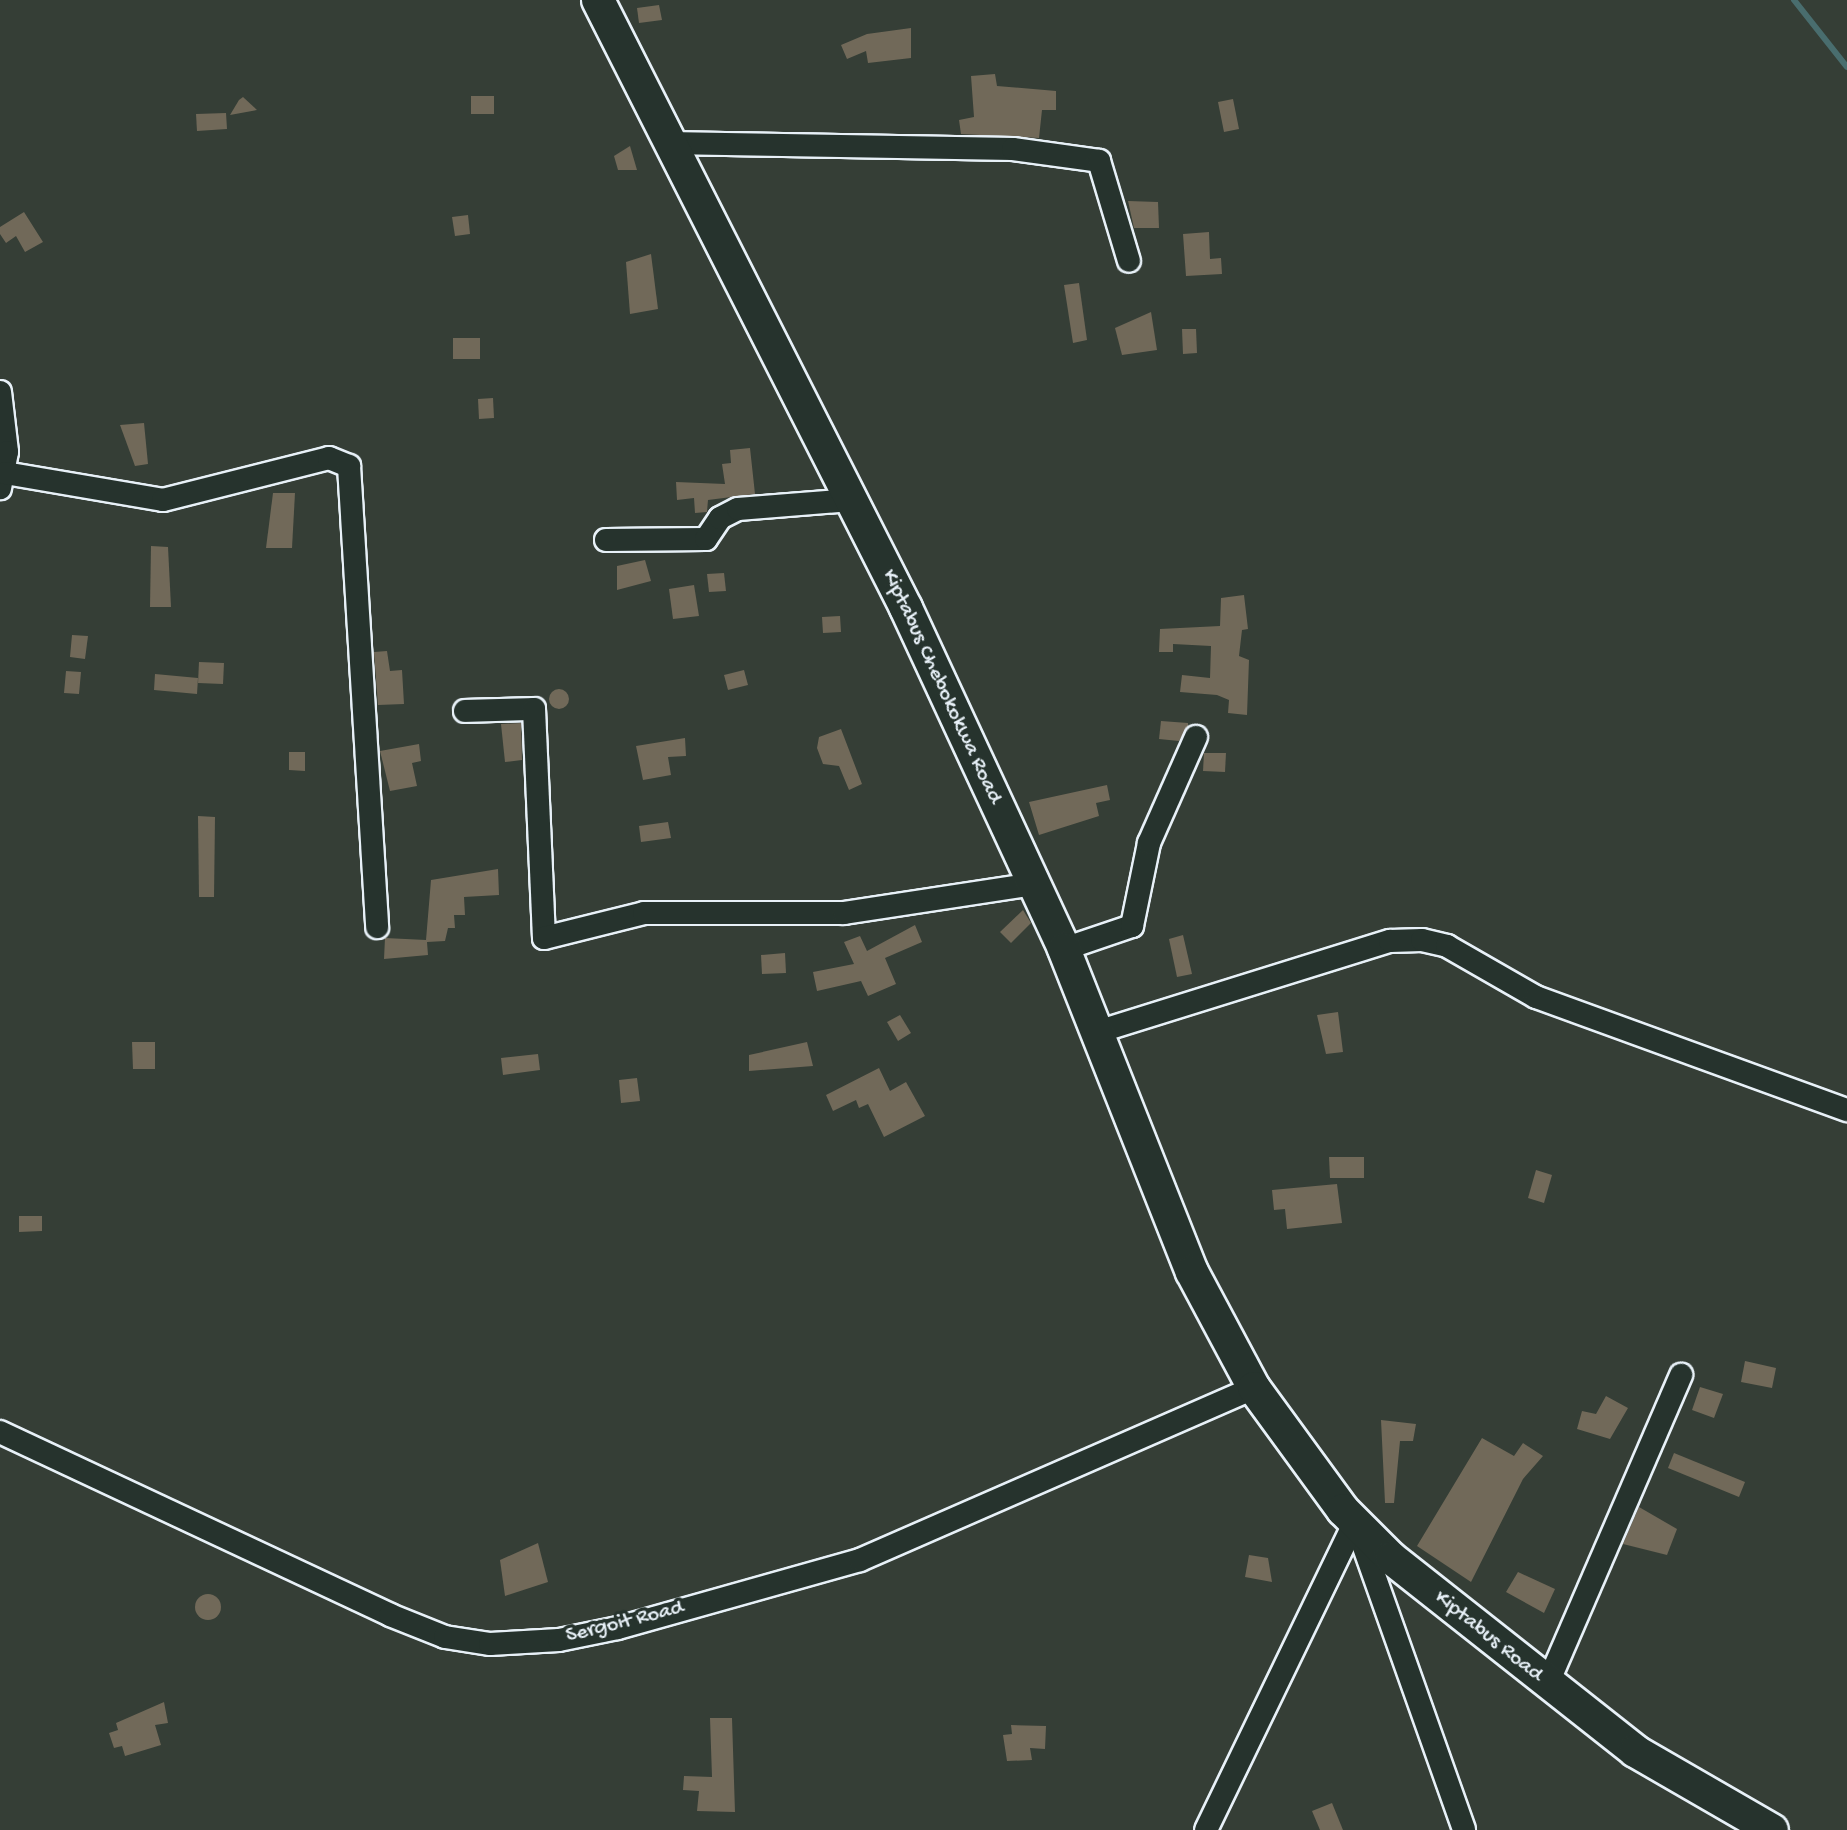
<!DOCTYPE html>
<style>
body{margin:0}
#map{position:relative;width:1847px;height:1830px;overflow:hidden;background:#353e36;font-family:"Gochi Hand",sans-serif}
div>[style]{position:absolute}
.stream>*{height:6px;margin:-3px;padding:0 3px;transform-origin:3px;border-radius:3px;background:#496d6e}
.building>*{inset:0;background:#716959}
.round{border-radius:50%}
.roads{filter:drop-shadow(2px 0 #e8f1f8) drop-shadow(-2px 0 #e8f1f8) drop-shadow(0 2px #e8f1f8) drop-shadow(0 -2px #e8f1f8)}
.street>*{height:22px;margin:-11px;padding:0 11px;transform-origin:11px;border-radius:11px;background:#26332d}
.secondary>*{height:32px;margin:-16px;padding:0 16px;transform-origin:16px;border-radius:16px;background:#26332d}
span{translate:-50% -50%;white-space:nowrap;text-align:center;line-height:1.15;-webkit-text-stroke:7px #26332d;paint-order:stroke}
.street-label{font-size:22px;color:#e8f1f8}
</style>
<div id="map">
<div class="stream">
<div style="left:1794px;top:0;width:85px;rotate:51.7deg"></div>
</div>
<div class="building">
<div style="clip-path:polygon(659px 5px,662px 20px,639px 23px,637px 8px)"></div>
<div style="clip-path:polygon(911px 28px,911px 58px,868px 63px,866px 51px,847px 59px,841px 45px,867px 34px)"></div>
<div style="clip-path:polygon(995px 74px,997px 86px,1056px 91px,1056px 110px,1042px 110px,1039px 138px,961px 134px,959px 120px,974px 117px,971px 76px)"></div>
<div style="clip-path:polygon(471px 96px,494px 96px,494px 114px,471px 114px)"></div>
<div style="clip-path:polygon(243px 97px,257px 110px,230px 115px,239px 100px)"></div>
<div style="clip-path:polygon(1233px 99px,1239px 129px,1224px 132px,1218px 102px)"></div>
<div style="clip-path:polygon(226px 113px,227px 129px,197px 131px,196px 114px)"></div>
<div style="clip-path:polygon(630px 146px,637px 170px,618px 170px,614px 156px)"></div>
<div style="clip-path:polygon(1128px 201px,1158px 202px,1159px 228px,1134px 228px)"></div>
<div style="clip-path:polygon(24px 212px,43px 242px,25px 252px,16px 236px,6px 243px,0 234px,0 227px)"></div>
<div style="clip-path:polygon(468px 215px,470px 234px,455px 236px,452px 217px)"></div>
<div style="clip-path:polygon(1209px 232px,1210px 259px,1221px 258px,1222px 274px,1186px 276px,1183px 234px)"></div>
<div style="clip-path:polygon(651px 254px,658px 309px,630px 314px,626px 262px)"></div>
<div style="clip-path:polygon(1079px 283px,1087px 340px,1073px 343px,1064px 285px)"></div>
<div style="clip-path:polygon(1151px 312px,1157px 350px,1122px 355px,1115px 328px)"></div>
<div style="clip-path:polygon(1182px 329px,1196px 329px,1197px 353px,1183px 354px)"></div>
<div style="clip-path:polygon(453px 338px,480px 338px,480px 359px,453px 359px)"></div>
<div style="clip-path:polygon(493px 398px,494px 418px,479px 419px,478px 399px)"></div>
<div style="clip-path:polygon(144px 423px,148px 464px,135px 466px,120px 425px)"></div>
<div style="clip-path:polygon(750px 448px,755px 494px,708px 500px,707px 512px,695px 513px,694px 498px,677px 500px,676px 482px,725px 484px,722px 464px,731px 463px,730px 450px)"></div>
<div style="clip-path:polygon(273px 493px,295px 493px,292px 548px,266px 548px)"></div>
<div style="clip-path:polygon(151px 546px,168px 547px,171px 607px,150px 607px)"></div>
<div style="clip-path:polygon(645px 560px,651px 581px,617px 590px,617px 566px)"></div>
<div style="clip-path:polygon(724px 573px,726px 591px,709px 592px,707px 574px)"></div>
<div style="clip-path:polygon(694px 585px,699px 616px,673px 619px,669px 589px)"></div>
<div style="clip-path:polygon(1244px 595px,1248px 629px,1242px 630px,1239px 656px,1249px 660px,1247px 715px,1228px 713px,1229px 700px,1217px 695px,1180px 692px,1182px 675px,1210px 678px,1211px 646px,1173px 644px,1173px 652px,1159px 652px,1160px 629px,1220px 626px,1221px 598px)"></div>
<div style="clip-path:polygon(840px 616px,841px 632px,823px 633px,822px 617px)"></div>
<div style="clip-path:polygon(72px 635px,88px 636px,85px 659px,70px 657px)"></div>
<div style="clip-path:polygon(387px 651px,390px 671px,402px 670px,404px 704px,378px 705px,374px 652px)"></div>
<div style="clip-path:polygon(199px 662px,224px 663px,223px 684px,198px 683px)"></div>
<div style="clip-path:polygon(744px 670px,748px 685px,728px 690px,724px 675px)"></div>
<div style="clip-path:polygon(66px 671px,81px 672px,79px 694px,64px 693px)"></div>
<div style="clip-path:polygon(155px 674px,198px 678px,197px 694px,154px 690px)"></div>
<div class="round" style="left:549px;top:689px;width:20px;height:20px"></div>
<div style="clip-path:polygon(1161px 721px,1188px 723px,1188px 726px,1179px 741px,1159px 739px)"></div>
<div style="clip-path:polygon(521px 723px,522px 760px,505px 762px,501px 724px)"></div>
<div style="clip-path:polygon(841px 729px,862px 784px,849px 790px,839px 766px,823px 764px,817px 748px,819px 737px)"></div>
<div style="clip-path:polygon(685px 738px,686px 756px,668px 757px,671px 775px,643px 780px,636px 746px)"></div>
<div style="clip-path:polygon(419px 744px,421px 761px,412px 763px,417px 786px,390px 791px,380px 751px)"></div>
<div style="clip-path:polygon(289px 752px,305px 752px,305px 771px,289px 770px)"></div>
<div style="clip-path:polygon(1204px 753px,1226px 753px,1225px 772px,1203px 771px)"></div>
<div style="clip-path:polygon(1107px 785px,1110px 800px,1096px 803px,1099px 816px,1039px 835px,1029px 802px)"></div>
<div style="clip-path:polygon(198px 816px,215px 817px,214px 897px,199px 897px)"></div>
<div style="clip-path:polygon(668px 822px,671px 838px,641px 842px,639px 826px)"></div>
<div style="clip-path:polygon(498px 869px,499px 895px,464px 897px,465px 915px,454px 915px,455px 928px,448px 928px,445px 941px,427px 942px,428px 955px,384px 959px,385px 938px,426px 940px,431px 880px)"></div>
<div style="clip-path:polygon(1023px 910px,1031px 923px,1011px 943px,1000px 932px)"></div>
<div style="clip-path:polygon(915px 925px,922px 942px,885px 958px,896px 984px,868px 996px,861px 981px,817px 991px,813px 972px,854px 964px,844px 942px,860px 936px,867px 951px)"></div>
<div style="clip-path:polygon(1183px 935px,1192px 974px,1177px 977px,1169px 939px)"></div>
<div style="clip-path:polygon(785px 953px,786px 973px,762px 974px,761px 955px)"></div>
<div style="clip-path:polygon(1338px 1012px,1343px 1052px,1326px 1054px,1317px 1015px)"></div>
<div style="clip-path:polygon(900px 1015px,911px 1033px,898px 1041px,887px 1022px)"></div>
<div style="clip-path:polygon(132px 1042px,155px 1042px,155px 1069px,133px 1069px)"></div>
<div style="clip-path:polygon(807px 1042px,813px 1066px,749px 1071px,749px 1055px)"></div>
<div style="clip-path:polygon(538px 1054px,540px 1070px,503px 1075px,501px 1058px)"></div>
<div style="clip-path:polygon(879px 1068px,890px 1091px,906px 1082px,925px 1116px,884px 1137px,868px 1104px,859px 1108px,856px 1100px,833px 1111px,826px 1095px)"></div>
<div style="clip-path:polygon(637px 1078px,640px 1101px,621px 1103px,619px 1080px)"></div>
<div style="clip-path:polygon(1329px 1157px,1364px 1157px,1364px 1178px,1330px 1178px)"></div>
<div style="clip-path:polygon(1536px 1170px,1552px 1175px,1544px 1203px,1528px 1198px)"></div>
<div style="clip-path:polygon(1337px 1184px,1342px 1223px,1287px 1229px,1285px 1209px,1274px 1210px,1272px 1190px)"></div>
<div style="clip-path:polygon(19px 1216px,42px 1216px,42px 1231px,19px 1232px)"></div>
<div style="clip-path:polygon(1745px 1361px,1776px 1368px,1772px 1388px,1741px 1382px)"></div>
<div style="clip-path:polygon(1700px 1387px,1723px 1394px,1714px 1418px,1692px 1410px)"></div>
<div style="clip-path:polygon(1606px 1396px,1628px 1408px,1610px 1439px,1577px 1429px,1582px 1411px,1596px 1414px)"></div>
<div style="clip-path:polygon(1381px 1420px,1416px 1424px,1413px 1441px,1400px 1441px,1394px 1503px,1385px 1503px)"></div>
<div style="clip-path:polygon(1482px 1438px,1514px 1456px,1523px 1443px,1543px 1456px,1523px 1479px,1471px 1582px,1417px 1546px)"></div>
<div style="clip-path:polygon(1674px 1453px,1745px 1482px,1739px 1497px,1668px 1468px)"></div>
<div style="clip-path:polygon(1639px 1507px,1677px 1529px,1667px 1555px,1623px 1544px)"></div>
<div style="clip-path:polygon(538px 1543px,548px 1582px,505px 1596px,500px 1560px)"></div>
<div style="clip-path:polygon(1249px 1555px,1268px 1558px,1272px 1582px,1245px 1577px)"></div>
<div style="clip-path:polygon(1518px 1572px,1555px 1589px,1544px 1613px,1506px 1592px)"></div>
<div class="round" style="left:195px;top:1594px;width:26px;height:26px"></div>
<div style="clip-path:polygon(164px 1702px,168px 1723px,155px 1725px,161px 1745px,125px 1756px,122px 1746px,114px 1748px,109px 1733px,118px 1730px,116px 1723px)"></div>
<div style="clip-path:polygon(710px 1718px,732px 1718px,735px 1812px,697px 1811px,699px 1791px,683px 1790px,684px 1776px,712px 1777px)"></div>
<div style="clip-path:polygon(1011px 1725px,1046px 1726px,1045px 1749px,1030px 1748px,1032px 1760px,1007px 1761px,1003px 1735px,1012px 1734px)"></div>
<div style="clip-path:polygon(1332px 1803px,1343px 1830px,1320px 1830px,1312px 1811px)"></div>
</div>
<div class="roads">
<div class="street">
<div style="left:668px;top:143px;width:345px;rotate:1deg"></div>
<div style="left:1013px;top:149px;width:87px;rotate:7.9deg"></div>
<div style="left:1099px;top:161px;width:104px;rotate:73.3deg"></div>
<div style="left:0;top:392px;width:60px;rotate:83.3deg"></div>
<div style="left:7px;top:452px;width:37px;rotate:101deg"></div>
<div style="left:5px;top:473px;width:160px;rotate:9.7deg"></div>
<div style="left:163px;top:500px;width:171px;rotate:-14.2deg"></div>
<div style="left:329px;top:458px;width:22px;rotate:22deg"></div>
<div style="left:349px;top:466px;width:462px;rotate:86.5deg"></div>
<div style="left:606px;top:540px;width:100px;rotate:-0.6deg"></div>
<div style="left:706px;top:539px;width:25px;rotate:-56deg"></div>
<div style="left:720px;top:518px;width:20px;rotate:-27deg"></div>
<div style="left:738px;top:509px;width:113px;rotate:-4.6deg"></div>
<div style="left:465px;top:711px;width:69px;rotate:-1.7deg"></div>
<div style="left:534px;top:709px;width:229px;rotate:87.5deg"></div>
<div style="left:544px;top:938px;width:103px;rotate:-14deg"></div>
<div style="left:644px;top:913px;width:200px"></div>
<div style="left:844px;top:913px;width:192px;rotate:-8.7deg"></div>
<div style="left:1064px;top:949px;width:72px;rotate:-18.7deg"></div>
<div style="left:1132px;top:926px;width:85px;rotate:-78.4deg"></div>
<div style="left:1149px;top:843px;width:116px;rotate:-66.1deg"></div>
<div style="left:1094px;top:1033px;width:310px;rotate:-17.3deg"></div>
<div style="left:1390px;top:941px;width:32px;rotate:-2deg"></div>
<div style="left:1422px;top:940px;width:26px;rotate:13deg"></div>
<div style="left:1447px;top:946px;width:103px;rotate:29.8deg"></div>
<div style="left:1536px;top:997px;width:331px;rotate:20deg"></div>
<div style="left:0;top:1432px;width:431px;rotate:25.1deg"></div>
<div style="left:390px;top:1615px;width:59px;rotate:21.8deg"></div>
<div style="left:445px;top:1637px;width:46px;rotate:8.8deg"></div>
<div style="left:490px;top:1644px;width:69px;rotate:-3.3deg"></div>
<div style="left:559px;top:1640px;width:60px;rotate:-11.5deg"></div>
<div style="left:618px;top:1628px;width:251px;rotate:-15.7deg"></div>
<div style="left:860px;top:1560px;width:430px;rotate:-23.6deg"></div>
<div style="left:1358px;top:1530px;width:318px;rotate:70.5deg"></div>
<div style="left:1547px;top:1685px;width:338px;rotate:-66.6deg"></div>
<div style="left:1206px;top:1830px;width:342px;rotate:-64.2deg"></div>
</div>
<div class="secondary">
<div style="left:598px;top:0;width:682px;rotate:63.13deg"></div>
<div style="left:906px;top:608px;width:376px;rotate:65.1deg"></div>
<div style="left:1064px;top:949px;width:347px;rotate:68.4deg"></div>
<div style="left:1192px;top:1272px;width:132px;rotate:61.9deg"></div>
<div style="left:1254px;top:1388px;width:151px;rotate:53.9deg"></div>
<div style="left:1343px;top:1510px;width:68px;rotate:45deg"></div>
<div style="left:1391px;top:1558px;width:311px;rotate:38.3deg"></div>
<div style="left:1635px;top:1751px;width:158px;rotate:30deg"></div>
</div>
</div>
<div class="street-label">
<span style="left:941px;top:687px;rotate:65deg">Kiptabus Chebokokwa Road</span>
<span style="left:625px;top:1623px;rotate:-14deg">Sergoit Road</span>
<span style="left:1488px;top:1637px;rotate:39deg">Kiptabus Road</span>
</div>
</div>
